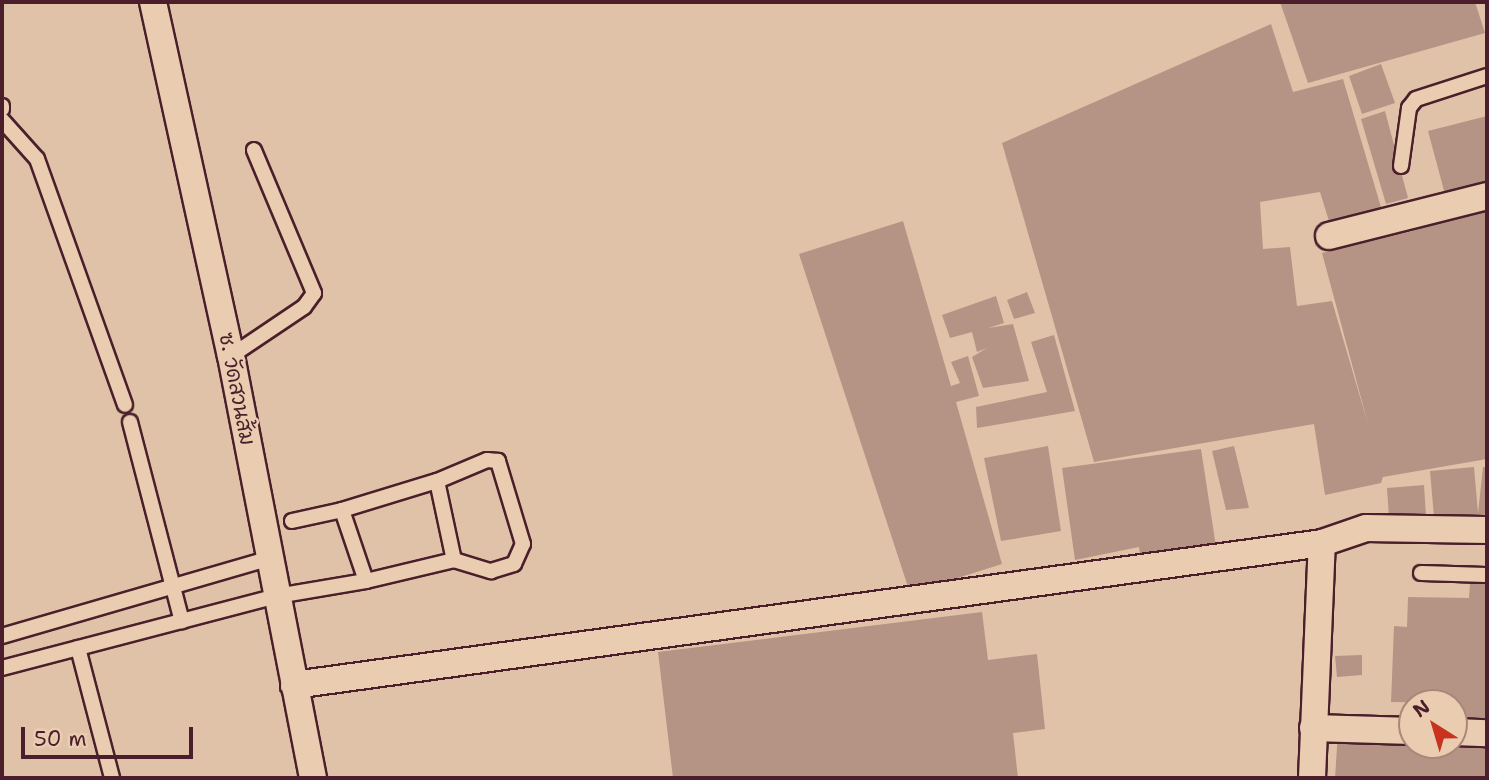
<!DOCTYPE html>
<meta charset="utf-8">
<style>
body{margin:0}
#map{position:relative;width:1489px;height:780px;overflow:hidden;background:#e0c2a9;font-family:"Shantell Sans","Playpen Sans Thai",sans-serif}
div>[style]{position:absolute}
.building>*{inset:0;background:#b69485}
.roads{filter:drop-shadow(2px 0 #4a1f2b) drop-shadow(-2px 0 #4a1f2b) drop-shadow(0 2px #4a1f2b) drop-shadow(0 -2px #4a1f2b)}
.service>*{height:14px;margin:-7px;padding:0 7px;transform-origin:7px;border-radius:7px;background:#eacdb1}
.minor>*{height:26px;margin:-13px;padding:0 13px;transform-origin:13px;border-radius:13px;background:#eacdb1}
span{translate:-50% -50%;white-space:nowrap;text-align:center;line-height:1.15;-webkit-text-stroke:5px #eacdb1;paint-order:stroke}
.street-label{font-size:21px;color:#4a1f2b}
.frame{position:absolute;inset:0;border:4px solid #4a1f2b;pointer-events:none}
.north{position:absolute;left:1398px;top:689px;width:70px;height:70px;box-sizing:border-box;background:#eacdb1;border:2px solid #aa877b;border-radius:50%;rotate:323deg;font-size:19px;font-weight:700;line-height:28px;text-align:center;color:#4a1f2b}
.north::after{content:'';display:block;margin:auto;width:24px;height:32px;background:#c8321e;clip-path:polygon(50% 0,100% 100%,50% 72%,0 100%)}
.scale{position:absolute;left:21px;top:727px;width:172px;height:32px;box-sizing:border-box;border:4px solid #4a1f2b;border-top:0;padding-left:9px;font-size:21px;line-height:24px;white-space:nowrap;color:#4a1f2b;-webkit-text-stroke:5px #eacdb1;paint-order:stroke}
</style>
<div id="map">
<div class="building">
<div style="clip-path:polygon(1280px 2px,1475px 2px,1485px 33px,1308px 83px)"></div>
<div style="clip-path:polygon(1271px 24px,1293px 92px,1343px 79px,1383px 214px,1332px 231px,1320px 192px,1260px 202px,1263px 249px,1290px 247px,1297px 306px,1332px 301px,1368px 424px,1322px 253px,1413px 231px,1487px 206px,1487px 459px,1383px 477px,1381px 483px,1325px 495px,1314px 424px,1094px 462px,1002px 143px)"></div>
<div style="clip-path:polygon(1381px 64px,1395px 103px,1362px 114px,1349px 76px)"></div>
<div style="clip-path:polygon(1385px 111px,1408px 198px,1386px 204px,1361px 119px)"></div>
<div style="clip-path:polygon(1487px 116px,1487px 187px,1446px 198px,1428px 131px)"></div>
<div style="clip-path:polygon(903px 221px,951px 386px,960px 383px,951px 362px,968px 356px,979px 396px,956px 402px,1002px 564px,910px 593px,799px 254px)"></div>
<div style="clip-path:polygon(1027px 292px,1035px 313px,1014px 319px,1007px 300px)"></div>
<div style="clip-path:polygon(996px 296px,1004px 323px,988px 328px,1013px 324px,1029px 381px,983px 388px,972px 357px,987px 348px,977px 352px,972px 332px,950px 338px,942px 315px)"></div>
<div style="clip-path:polygon(1054px 335px,1075px 411px,977px 428px,976px 407px,1047px 392px,1031px 342px)"></div>
<div style="clip-path:polygon(1048px 446px,1061px 531px,1001px 541px,984px 458px)"></div>
<div style="clip-path:polygon(1234px 446px,1249px 508px,1226px 510px,1212px 451px)"></div>
<div style="clip-path:polygon(1201px 449px,1217px 553px,1141px 562px,1139px 547px,1075px 560px,1062px 468px)"></div>
<div style="clip-path:polygon(1474px 467px,1478px 513px,1483px 467px,1487px 467px,1487px 514px,1434px 517px,1430px 471px)"></div>
<div style="clip-path:polygon(1424px 485px,1426px 516px,1389px 518px,1387px 488px)"></div>
<div style="clip-path:polygon(1470px 583px,1487px 583px,1487px 721px,1454px 721px,1454px 703px,1391px 702px,1394px 626px,1407px 627px,1408px 597px,1469px 598px)"></div>
<div style="clip-path:polygon(982px 612px,988px 660px,1037px 654px,1045px 729px,1013px 733px,1018px 778px,673px 778px,658px 652px)"></div>
<div style="clip-path:polygon(1362px 655px,1362px 675px,1337px 677px,1335px 656px)"></div>
<div style="clip-path:polygon(1338px 732px,1412px 737px,1412px 745px,1487px 741px,1487px 778px,1335px 778px)"></div>
</div>
<div class="roads">
<div class="service">
<div style="left:2px;top:106px;width:3px;rotate:90deg"></div>
<div style="left:2px;top:120px;width:52px;rotate:48.1deg"></div>
<div style="left:37px;top:159px;width:261px;rotate:70.3deg"></div>
<div style="left:1401px;top:166px;width:59px;rotate:-82.1deg"></div>
<div style="left:1409px;top:108px;width:11px;rotate:-52deg"></div>
<div style="left:1416px;top:99px;width:75px;rotate:-17.9deg"></div>
<div style="left:231px;top:356px;width:88px;rotate:-33.9deg"></div>
<div style="left:304px;top:307px;width:17px;rotate:-54deg"></div>
<div style="left:314px;top:293px;width:155px;rotate:-112.8deg"></div>
<div style="left:130px;top:422px;width:206px;rotate:75.4deg"></div>
<div style="left:292px;top:521px;width:51px;rotate:-12.4deg"></div>
<div style="left:1421px;top:573px;width:66px;rotate:1.7deg"></div>
<div style="left:366px;top:581px;width:75px;rotate:-108.7deg"></div>
<div style="left:342px;top:510px;width:99px;rotate:-17deg"></div>
<div style="left:437px;top:481px;width:81px;rotate:77.9deg"></div>
<div style="left:2px;top:636px;width:279px;rotate:-16.2deg"></div>
<div style="left:78px;top:648px;width:134px;rotate:75.3deg"></div>
<div style="left:2px;top:668px;width:284px;rotate:-14.7deg"></div>
<div style="left:277px;top:596px;width:90px;rotate:-9.6deg"></div>
<div style="left:366px;top:581px;width:90px;rotate:-13.4deg"></div>
<div style="left:454px;top:560px;width:39px;rotate:17deg"></div>
<div style="left:491px;top:571px;width:24px;rotate:-17deg"></div>
<div style="left:514px;top:564px;width:22px;rotate:-66deg"></div>
<div style="left:523px;top:544px;width:87px;rotate:-106.8deg"></div>
<div style="left:498px;top:461px;width:11px;rotate:-175deg"></div>
<div style="left:487px;top:460px;width:54px;rotate:157.2deg"></div>
</div>
<div class="minor">
<div style="left:153px;top:2px;width:362px;rotate:77.6deg"></div>
<div style="left:231px;top:356px;width:430px;rotate:79deg"></div>
<div style="left:1329px;top:236px;width:163px;rotate:-14.2deg"></div>
<div style="left:294px;top:685px;width:1038px;rotate:-7.86deg"></div>
<div style="left:1322px;top:543px;width:46px;rotate:-18.8deg"></div>
<div style="left:1366px;top:528px;width:121px;rotate:0.9deg"></div>
<div style="left:1313px;top:728px;width:99px;rotate:1.7deg"></div>
<div style="left:1454px;top:732px;width:33px;rotate:2deg"></div>
<div style="left:1312px;top:778px;width:235px;rotate:-87.6deg"></div>
</div>
</div>
<div class="street-label">
<span style="left:237px;top:389px;rotate:79deg">ซ. วัดสวนส้ม</span>
</div>
<div class="frame"></div>
<div class="north">N</div>
<div class="scale">50 m</div>
</div>
